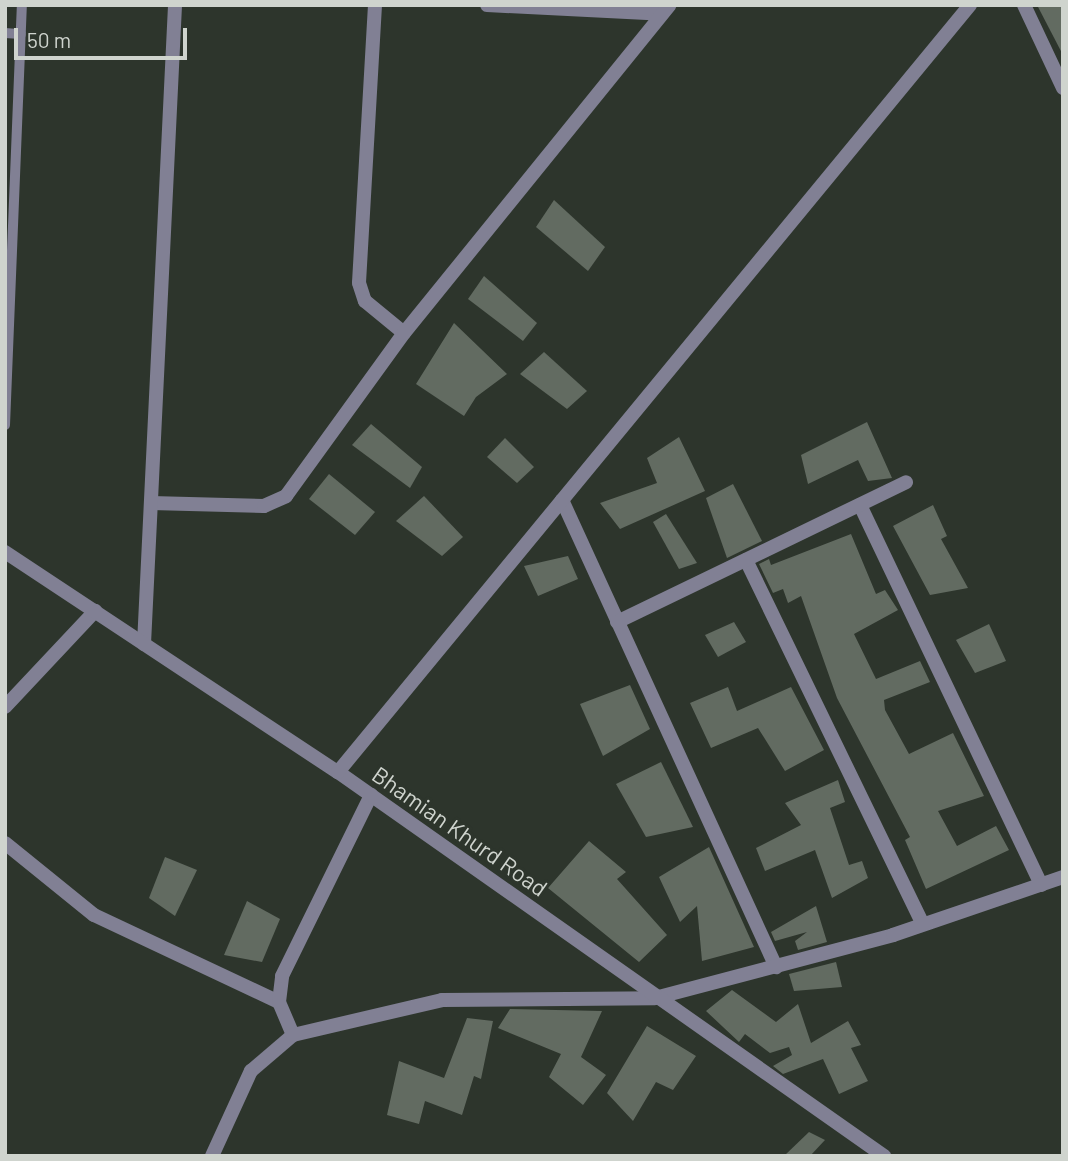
<!DOCTYPE html>
<style>
body{margin:0}
#map{position:relative;width:1068px;height:1161px;overflow:hidden;background:#2d352c;font-family:Barlow,sans-serif}
div>[style]{position:absolute}
.building>*{inset:0;background:#626b61}
.service>*{height:10px;margin:-5px;padding:0 5px;transform-origin:5px;border-radius:5px;background:#818094}
.minor>*{height:14px;margin:-7px;padding:0 7px;transform-origin:7px;border-radius:7px;background:#818094}
.tertiary>*{height:14px;margin:-7px;padding:0 7px;transform-origin:7px;border-radius:7px;background:#818094}
span{translate:-50% -50%;white-space:nowrap;text-align:center;line-height:1.15;-webkit-text-stroke:6px #2d352c;paint-order:stroke}
.street-label{font-size:23px;color:#cfd4ce}
.frame{position:absolute;inset:0;border:7px solid #cfd4ce;pointer-events:none}
.scale{position:absolute;left:14px;top:28px;width:173px;height:32px;box-sizing:border-box;border:4px solid #cfd4ce;border-top:0;padding-left:9px;font-size:21px;line-height:24px;white-space:nowrap;color:#cfd4ce;-webkit-text-stroke:5px #2d352c;paint-order:stroke}
</style>
<div id="map">
<div class="building">
<div style="clip-path:polygon(1037px 5px,1063px 5px,1063px 55px)"></div>
<div style="clip-path:polygon(554px 200px,605px 247px,588px 271px,536px 227px)"></div>
<div style="clip-path:polygon(484px 276px,537px 323px,523px 341px,468px 299px)"></div>
<div style="clip-path:polygon(454px 323px,507px 374px,476px 397px,464px 416px,416px 384px)"></div>
<div style="clip-path:polygon(544px 352px,587px 391px,567px 409px,520px 374px)"></div>
<div style="clip-path:polygon(867px 422px,892px 478px,868px 481px,858px 460px,808px 484px,801px 455px)"></div>
<div style="clip-path:polygon(371px 424px,422px 467px,410px 488px,352px 445px)"></div>
<div style="clip-path:polygon(679px 437px,705px 491px,620px 529px,600px 503px,657px 483px,647px 458px)"></div>
<div style="clip-path:polygon(505px 438px,534px 467px,517px 483px,487px 457px)"></div>
<div style="clip-path:polygon(329px 474px,375px 512px,355px 535px,309px 499px)"></div>
<div style="clip-path:polygon(733px 484px,762px 541px,727px 558px,706px 498px)"></div>
<div style="clip-path:polygon(424px 496px,463px 537px,442px 556px,396px 521px)"></div>
<div style="clip-path:polygon(933px 505px,947px 536px,941px 539px,968px 588px,930px 595px,893px 526px)"></div>
<div style="clip-path:polygon(666px 514px,697px 563px,679px 569px,653px 522px)"></div>
<div style="clip-path:polygon(851px 534px,876px 594px,885px 590px,898px 610px,854px 634px,876px 679px,920px 661px,930px 682px,884px 700px,885px 710px,909px 754px,953px 733px,984px 796px,938px 811px,957px 846px,996px 826px,1009px 850px,926px 889px,905px 840px,910px 837px,837px 698px,801px 596px,788px 603px,783px 589px,773px 593px,759px 564px,769px 559px,771px 565px)"></div>
<div style="clip-path:polygon(568px 556px,578px 579px,538px 596px,524px 566px)"></div>
<div style="clip-path:polygon(734px 622px,746px 642px,718px 657px,705px 635px)"></div>
<div style="clip-path:polygon(989px 624px,1006px 661px,975px 673px,956px 640px)"></div>
<div style="clip-path:polygon(630px 685px,650px 729px,603px 756px,580px 704px)"></div>
<div style="clip-path:polygon(728px 687px,737px 711px,791px 687px,824px 750px,785px 771px,758px 728px,711px 748px,690px 703px)"></div>
<div style="clip-path:polygon(661px 762px,693px 827px,646px 837px,616px 784px)"></div>
<div style="clip-path:polygon(838px 780px,845px 802px,830px 808px,849px 865px,862px 861px,868px 878px,832px 898px,815px 850px,765px 871px,756px 848px,801px 825px,785px 803px)"></div>
<div style="clip-path:polygon(589px 841px,626px 872px,617px 879px,667px 935px,639px 962px,548px 888px)"></div>
<div style="clip-path:polygon(709px 847px,754px 947px,702px 961px,697px 906px,680px 922px,659px 877px)"></div>
<div style="clip-path:polygon(165px 857px,197px 870px,175px 916px,149px 898px)"></div>
<div style="clip-path:polygon(247px 901px,280px 919px,262px 962px,224px 955px)"></div>
<div style="clip-path:polygon(816px 906px,827px 942px,798px 950px,795px 941px,807px 932px,775px 941px,771px 932px)"></div>
<div style="clip-path:polygon(836px 962px,842px 987px,794px 991px,789px 974px)"></div>
<div style="clip-path:polygon(732px 990px,776px 1022px,798px 1004px,811px 1043px,848px 1021px,861px 1045px,851px 1048px,868px 1081px,839px 1094px,823px 1059px,783px 1074px,773px 1066px,792px 1055px,789px 1047px,770px 1053px,745px 1034px,739px 1042px,706px 1011px)"></div>
<div style="clip-path:polygon(510px 1009px,602px 1011px,581px 1057px,606px 1075px,583px 1105px,549px 1077px,561px 1054px,498px 1028px)"></div>
<div style="clip-path:polygon(467px 1018px,493px 1021px,481px 1079px,474px 1076px,462px 1115px,425px 1101px,419px 1124px,387px 1115px,399px 1061px,444px 1078px)"></div>
<div style="clip-path:polygon(647px 1026px,696px 1056px,673px 1090px,656px 1082px,633px 1121px,607px 1093px)"></div>
<div style="clip-path:polygon(809px 1132px,825px 1140px,810px 1156px,784px 1156px)"></div>
</div>
<div class="service">
<div style="left:5px;top:33px;width:16px;rotate:4deg"></div>
<div style="left:5px;top:425px;width:420px;rotate:-87.7deg"></div>
</div>
<div class="minor">
<div style="left:375px;top:5px;width:278px;rotate:93.3deg"></div>
<div style="left:359px;top:283px;width:19px;rotate:72deg"></div>
<div style="left:365px;top:301px;width:50px;rotate:39.4deg"></div>
<div style="left:487px;top:5px;width:175px;rotate:2.9deg"></div>
<div style="left:1024px;top:5px;width:92px;rotate:64.8deg"></div>
<div style="left:562px;top:500px;width:514px;rotate:65.38deg"></div>
<div style="left:151px;top:503px;width:113px;rotate:1.5deg"></div>
<div style="left:264px;top:506px;width:24px;rotate:-24deg"></div>
<div style="left:286px;top:496px;width:201px;rotate:-54.1deg"></div>
<div style="left:404px;top:333px;width:422px;rotate:-51deg"></div>
<div style="left:860px;top:505px;width:421px;rotate:64.5deg"></div>
<div style="left:746px;top:560px;width:405px;rotate:64.1deg"></div>
<div style="left:617px;top:622px;width:321px;rotate:-25.8deg"></div>
<div style="left:144px;top:644px;width:640px;rotate:-87.22deg"></div>
<div style="left:5px;top:707px;width:132px;rotate:-46.8deg"></div>
<div style="left:5px;top:843px;width:114px;rotate:39deg"></div>
<div style="left:94px;top:915px;width:204px;rotate:25.2deg"></div>
<div style="left:293px;top:1035px;width:36px;rotate:-113deg"></div>
<div style="left:279px;top:1002px;width:26px;rotate:-83deg"></div>
<div style="left:282px;top:976px;width:202px;rotate:-63.8deg"></div>
<div style="left:212px;top:1156px;width:94px;rotate:-65.4deg"></div>
<div style="left:251px;top:1071px;width:55px;rotate:-40.6deg"></div>
<div style="left:293px;top:1035px;width:153px;rotate:-13.2deg"></div>
<div style="left:442px;top:1000px;width:213px;rotate:-0.5deg"></div>
<div style="left:655px;top:998px;width:246px;rotate:-14.8deg"></div>
<div style="left:893px;top:935px;width:180px;rotate:-18.8deg"></div>
</div>
<div class="tertiary">
<div style="left:5px;top:552px;width:399px;rotate:33.5deg"></div>
<div style="left:338px;top:772px;width:668px;rotate:35.12deg"></div>
<div style="left:338px;top:772px;width:994px;rotate:-50.51deg"></div>
</div>
<div class="street-label">
<span style="left:460px;top:831px;rotate:35deg">Bhamian Khurd Road</span>
</div>
<div class="frame"></div>
<div class="scale">50 m</div>
</div>
